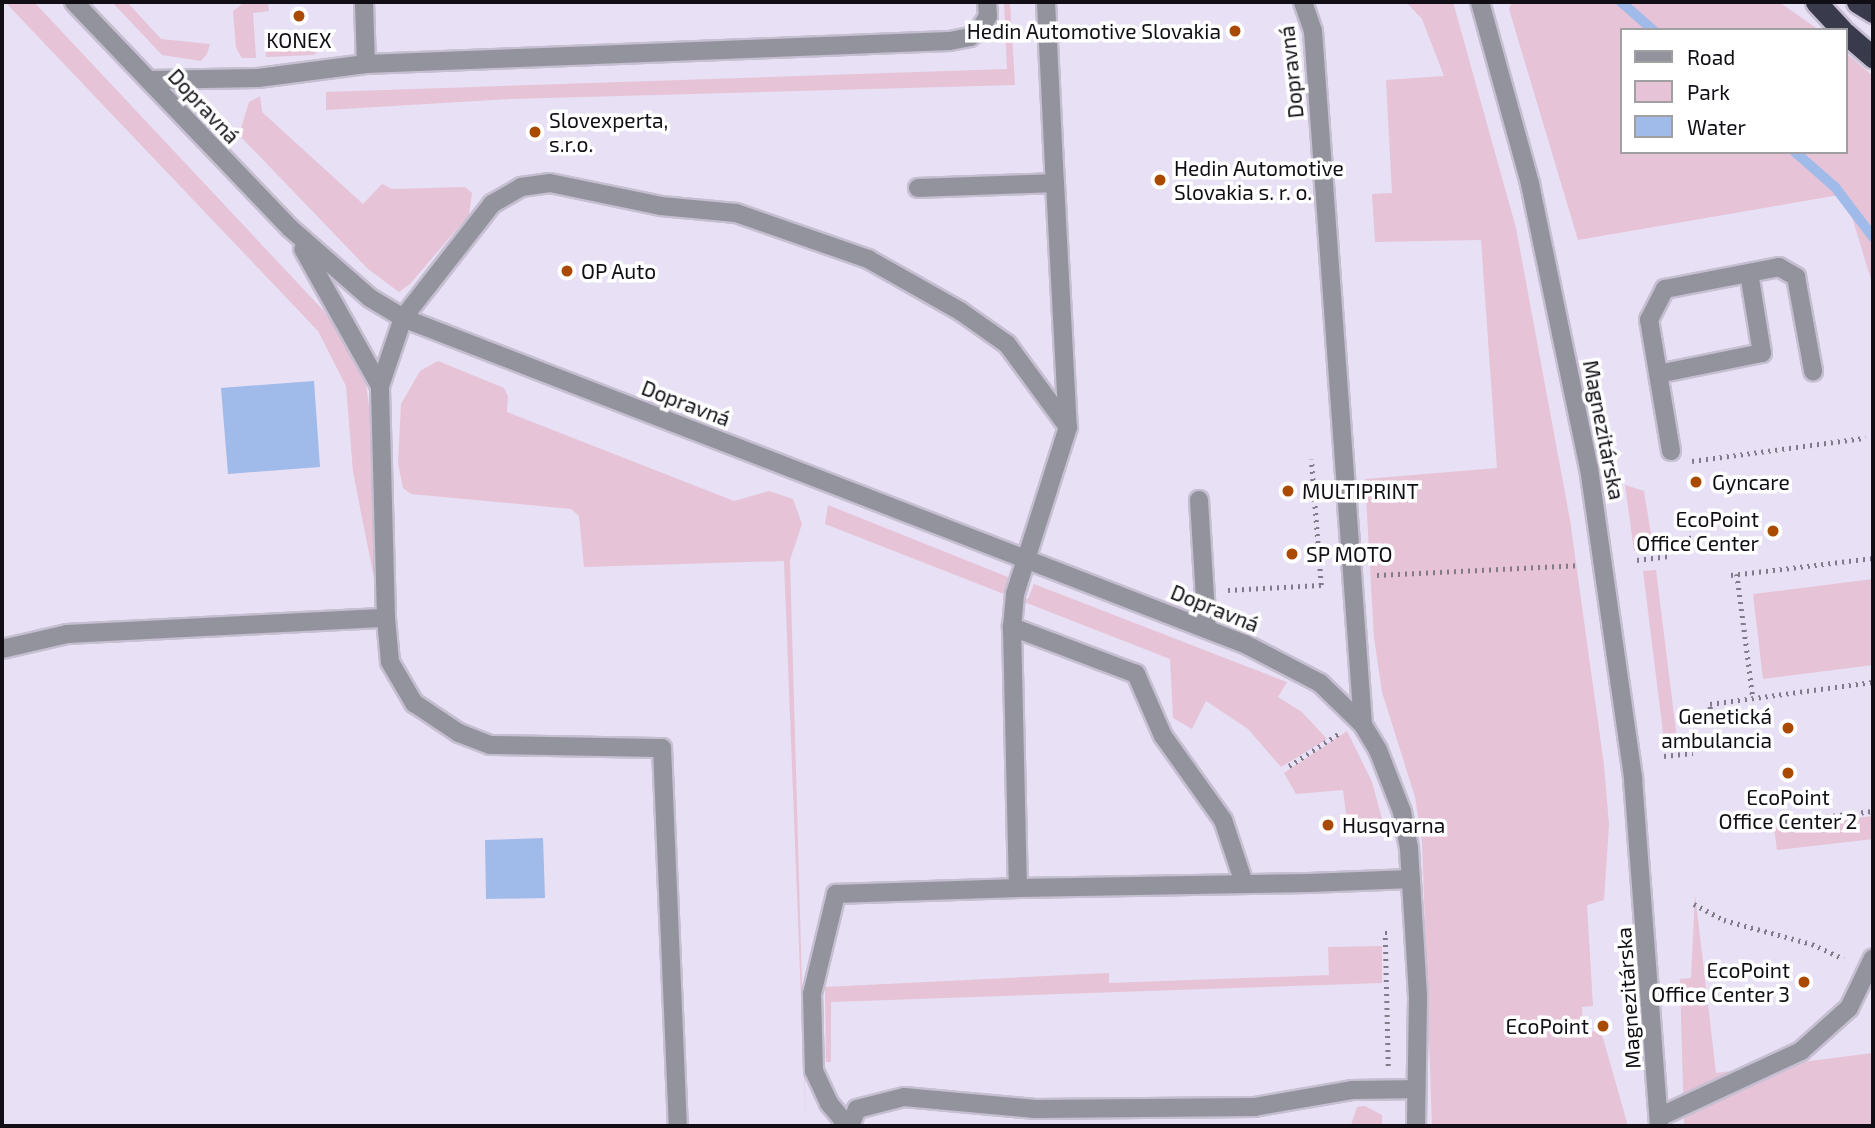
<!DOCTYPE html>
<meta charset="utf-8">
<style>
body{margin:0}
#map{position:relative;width:1875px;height:1128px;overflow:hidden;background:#e8e0f5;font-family:"Exo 2",sans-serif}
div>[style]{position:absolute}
.green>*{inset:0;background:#e6c3d6}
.water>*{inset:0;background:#a0baea}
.stream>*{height:10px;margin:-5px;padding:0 5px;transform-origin:5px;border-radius:5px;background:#a0baea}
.path>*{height:4.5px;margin-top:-2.25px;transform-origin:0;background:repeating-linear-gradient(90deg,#817b89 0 2px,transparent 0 7px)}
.roads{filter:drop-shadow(2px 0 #c6bed1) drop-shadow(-2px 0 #c6bed1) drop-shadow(0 2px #c6bed1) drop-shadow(0 -2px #c6bed1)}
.minor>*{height:18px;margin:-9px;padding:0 9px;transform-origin:9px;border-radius:9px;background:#92939c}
.highway>*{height:21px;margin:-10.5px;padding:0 10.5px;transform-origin:10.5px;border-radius:10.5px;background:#393a4b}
.dots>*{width:19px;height:19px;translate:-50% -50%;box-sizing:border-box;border:4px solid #fff;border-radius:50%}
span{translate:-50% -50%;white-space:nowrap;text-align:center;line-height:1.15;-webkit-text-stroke:7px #fff;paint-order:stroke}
.poi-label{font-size:21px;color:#110e15}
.right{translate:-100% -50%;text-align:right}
.left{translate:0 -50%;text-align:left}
.street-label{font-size:21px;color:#110e15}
.frame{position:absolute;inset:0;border:4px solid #110e15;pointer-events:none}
.legend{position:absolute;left:1620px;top:28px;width:228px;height:126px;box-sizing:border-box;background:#fff;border:2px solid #a09fa1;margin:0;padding:9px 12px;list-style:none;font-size:21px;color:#110e15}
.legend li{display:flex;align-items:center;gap:14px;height:35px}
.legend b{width:35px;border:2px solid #a09fa1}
</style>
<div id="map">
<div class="green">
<div style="clip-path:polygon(5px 2px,34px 2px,323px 310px,351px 349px,366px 384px,372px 428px,379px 573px,373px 573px,353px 472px,346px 386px,318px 331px)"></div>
<div style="clip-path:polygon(112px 2px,127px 2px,161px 39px,210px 44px,207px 54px,201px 61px,162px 55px)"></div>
<div style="clip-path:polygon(245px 2px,268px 2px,269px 11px,253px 13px,256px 58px,242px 58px,236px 48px,233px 11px)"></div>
<div style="clip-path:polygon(1004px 2px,1010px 2px,1015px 85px,511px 99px,326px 110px,326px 92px,1007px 69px)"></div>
<div style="clip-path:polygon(1406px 2px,1453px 2px,1516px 228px,1570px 520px,1604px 765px,1609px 825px,1604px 900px,1587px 905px,1593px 1006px,1582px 1007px,1583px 1032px,1601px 1031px,1628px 1126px,1432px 1126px,1422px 842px,1415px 797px,1382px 692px,1374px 638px,1365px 479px,1497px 468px,1481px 240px,1375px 242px,1372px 194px,1392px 193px,1386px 80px,1444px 76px,1422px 19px)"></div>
<div style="clip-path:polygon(1512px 2px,1779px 2px,1819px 30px,1621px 30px,1621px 152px,1845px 152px,1845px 52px,1873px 76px,1873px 286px,1845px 194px,1578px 240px,1509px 9px)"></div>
<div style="clip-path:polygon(334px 37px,314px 55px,266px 57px,265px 41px)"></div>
<div style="clip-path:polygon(260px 96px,262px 112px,363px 204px,382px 184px,392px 189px,465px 187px,472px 193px,469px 215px,410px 284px,399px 292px,368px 269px,239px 135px,249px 102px)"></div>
<div style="clip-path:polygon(438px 361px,504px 388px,508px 396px,507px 412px,734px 501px,769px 491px,793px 499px,802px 524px,790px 560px,806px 1126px,784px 561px,584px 567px,579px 516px,571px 509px,411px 494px,403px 488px,398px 463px,401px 404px,420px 371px)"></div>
<div style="clip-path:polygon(1625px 485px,1644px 491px,1653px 547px,1634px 551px)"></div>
<div style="clip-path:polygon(828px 505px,1013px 579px,1009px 592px,1028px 599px,1034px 584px,1287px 682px,1278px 697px,1302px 712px,1327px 739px,1281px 767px,1248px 729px,1206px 701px,1192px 729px,1173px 718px,1170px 659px,825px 524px)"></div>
<div style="clip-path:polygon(1656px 570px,1678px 747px,1665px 749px,1643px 571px)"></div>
<div style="clip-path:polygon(1873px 579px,1873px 665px,1763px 679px,1753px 594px)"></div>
<div style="clip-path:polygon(1347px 731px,1372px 782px,1384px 826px,1348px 829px,1343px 790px,1296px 794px,1284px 773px)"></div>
<div style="clip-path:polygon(1873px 816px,1873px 839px,1777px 850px,1774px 828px)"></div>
<div style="clip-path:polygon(1695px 894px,1716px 1073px,1873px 1053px,1873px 1126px,1684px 1126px,1680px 979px,1691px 978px)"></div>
<div style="clip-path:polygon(1382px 946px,1382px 983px,831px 1002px,831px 1062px,826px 1062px,825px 987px,1109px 973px,1109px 983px,1329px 975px,1328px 947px)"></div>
<div style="clip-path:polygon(1365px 1106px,1382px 1115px,1382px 1126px,1351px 1125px,1357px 1107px)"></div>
</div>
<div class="water">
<div style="clip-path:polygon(314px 381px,320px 467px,228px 474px,221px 388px)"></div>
<div style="clip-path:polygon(543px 838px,545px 898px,486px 899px,485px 840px)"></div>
</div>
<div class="stream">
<div style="left:1621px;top:2px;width:43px;rotate:41.2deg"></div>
<div style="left:1795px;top:152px;width:53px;rotate:41.2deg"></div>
<div style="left:1835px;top:187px;width:63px;rotate:52.8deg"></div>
</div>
<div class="path">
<div style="left:1692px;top:461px;width:175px;rotate:-7.6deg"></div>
<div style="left:1689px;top:538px;width:12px;rotate:-9deg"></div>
<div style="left:1637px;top:560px;width:32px;rotate:-7deg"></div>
<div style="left:1737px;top:574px;width:125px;rotate:82.6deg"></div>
<div style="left:1377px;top:575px;width:201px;rotate:-2.8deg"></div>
<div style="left:1731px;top:575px;width:143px;rotate:-6.8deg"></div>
<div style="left:1228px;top:590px;width:93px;rotate:-3.1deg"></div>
<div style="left:1321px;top:585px;width:126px;rotate:-94.5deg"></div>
<div style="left:1710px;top:709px;width:5px;rotate:-90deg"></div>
<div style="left:1710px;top:704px;width:164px;rotate:-7.7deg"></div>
<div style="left:1664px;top:756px;width:29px;rotate:-6deg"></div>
<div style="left:1289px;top:766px;width:59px;rotate:-33.1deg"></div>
<div style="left:1764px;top:824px;width:110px;rotate:-6.8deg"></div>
<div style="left:1694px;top:904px;width:34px;rotate:28deg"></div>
<div style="left:1724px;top:920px;width:91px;rotate:15.3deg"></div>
<div style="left:1812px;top:944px;width:35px;rotate:25deg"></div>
<div style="left:1388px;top:1066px;width:133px;rotate:-91.3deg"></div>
<div style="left:1385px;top:933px;width:6px"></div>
</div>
<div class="roads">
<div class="minor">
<div style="left:74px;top:2px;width:313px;rotate:46.3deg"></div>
<div style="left:290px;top:228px;width:106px;rotate:41.2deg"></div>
<div style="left:370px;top:298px;width:39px;rotate:31deg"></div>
<div style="left:403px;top:318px;width:903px;rotate:21.17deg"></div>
<div style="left:1245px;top:644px;width:85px;rotate:27.5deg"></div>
<div style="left:1320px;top:683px;width:60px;rotate:44.3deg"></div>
<div style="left:1363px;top:725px;width:29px;rotate:59deg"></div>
<div style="left:1378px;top:750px;width:66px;rotate:68.8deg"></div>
<div style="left:1402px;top:812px;width:38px;rotate:79deg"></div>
<div style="left:1409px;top:849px;width:149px;rotate:86.5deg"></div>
<div style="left:1418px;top:998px;width:128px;rotate:90.9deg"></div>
<div style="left:364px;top:2px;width:62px;rotate:88.2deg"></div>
<div style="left:1046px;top:2px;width:181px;rotate:87.2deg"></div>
<div style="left:1303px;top:2px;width:31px;rotate:71deg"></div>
<div style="left:1313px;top:31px;width:696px;rotate:85.88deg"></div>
<div style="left:1480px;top:2px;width:189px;rotate:74.6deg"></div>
<div style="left:1530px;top:184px;width:290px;rotate:78.3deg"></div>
<div style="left:1589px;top:468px;width:314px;rotate:81.9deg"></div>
<div style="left:1633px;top:779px;width:348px;rotate:85.7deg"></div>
<div style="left:149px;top:80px;width:109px;rotate:-1.1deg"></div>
<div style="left:258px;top:78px;width:109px;rotate:-7.4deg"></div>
<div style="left:366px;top:64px;width:584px;rotate:-2.26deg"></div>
<div style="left:950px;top:41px;width:20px;rotate:-11deg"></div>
<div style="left:970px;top:37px;width:13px;rotate:-39deg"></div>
<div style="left:980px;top:29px;width:15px;rotate:-58deg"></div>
<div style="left:988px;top:16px;width:14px;rotate:-94deg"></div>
<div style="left:918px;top:188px;width:137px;rotate:-2.1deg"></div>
<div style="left:1055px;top:183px;width:244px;rotate:87deg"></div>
<div style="left:1068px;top:427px;width:175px;rotate:107.6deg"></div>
<div style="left:1015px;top:594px;width:33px;rotate:95deg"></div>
<div style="left:1658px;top:374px;width:106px;rotate:-11.4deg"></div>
<div style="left:1762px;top:353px;width:81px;rotate:-99.2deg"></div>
<div style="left:380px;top:386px;width:72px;rotate:-71.3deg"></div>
<div style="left:403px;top:318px;width:145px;rotate:-52deg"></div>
<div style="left:492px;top:204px;width:34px;rotate:-30deg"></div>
<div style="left:521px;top:187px;width:29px;rotate:-8deg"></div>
<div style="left:550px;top:183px;width:113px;rotate:11.7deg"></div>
<div style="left:661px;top:206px;width:75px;rotate:5.3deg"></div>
<div style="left:736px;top:213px;width:140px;rotate:19.2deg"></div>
<div style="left:868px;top:259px;width:106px;rotate:29.5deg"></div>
<div style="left:960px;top:311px;width:57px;rotate:35.1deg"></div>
<div style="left:1007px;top:344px;width:103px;rotate:53.7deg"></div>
<div style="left:1671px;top:451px;width:133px;rotate:-99.5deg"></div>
<div style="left:1649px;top:320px;width:35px;rotate:-63deg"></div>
<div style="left:1665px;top:289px;width:116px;rotate:-10.9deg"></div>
<div style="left:1779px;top:267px;width:20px;rotate:30deg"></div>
<div style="left:1796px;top:277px;width:96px;rotate:79.7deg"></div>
<div style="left:1199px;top:500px;width:129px;rotate:86.5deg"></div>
<div style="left:386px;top:618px;width:44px;rotate:84.8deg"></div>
<div style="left:390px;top:662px;width:48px;rotate:59.7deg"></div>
<div style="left:414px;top:703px;width:54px;rotate:33.7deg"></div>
<div style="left:459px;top:733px;width:33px;rotate:21deg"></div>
<div style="left:490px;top:745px;width:172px;rotate:1deg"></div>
<div style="left:662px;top:748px;width:378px;rotate:87.6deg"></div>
<div style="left:2px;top:649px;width:67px;rotate:-13deg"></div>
<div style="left:67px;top:634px;width:319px;rotate:-2.9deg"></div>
<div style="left:386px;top:618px;width:232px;rotate:-91.5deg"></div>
<div style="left:380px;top:386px;width:157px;rotate:-119.3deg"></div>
<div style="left:1244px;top:883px;width:66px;rotate:-108.4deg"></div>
<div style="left:1223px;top:820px;width:103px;rotate:-125.5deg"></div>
<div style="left:1163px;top:736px;width:68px;rotate:-113.5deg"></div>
<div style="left:1136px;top:674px;width:133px;rotate:-159.2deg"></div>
<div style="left:1012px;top:627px;width:261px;rotate:88.7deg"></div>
<div style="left:1018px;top:888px;width:291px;rotate:-1deg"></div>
<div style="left:1309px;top:883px;width:102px;rotate:-2.2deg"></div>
<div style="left:1659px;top:1117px;width:157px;rotate:-24.9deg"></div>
<div style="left:1801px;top:1051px;width:64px;rotate:-41.9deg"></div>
<div style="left:1849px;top:1008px;width:55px;rotate:-64.4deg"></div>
<div style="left:848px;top:1126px;width:30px;rotate:-130deg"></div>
<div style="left:829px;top:1103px;width:35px;rotate:-115deg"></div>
<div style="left:814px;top:1071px;width:77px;rotate:-91.5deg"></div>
<div style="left:812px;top:994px;width:103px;rotate:-76.5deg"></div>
<div style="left:836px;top:894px;width:182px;rotate:-1.9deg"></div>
<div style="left:850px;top:1126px;width:18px;rotate:-68deg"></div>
<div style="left:857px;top:1109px;width:49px;rotate:-14.3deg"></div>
<div style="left:904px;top:1097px;width:132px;rotate:5.2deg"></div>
<div style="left:1035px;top:1109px;width:219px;rotate:-0.5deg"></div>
<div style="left:1254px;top:1107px;width:99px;rotate:-9.8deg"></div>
<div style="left:1352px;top:1090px;width:64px;rotate:-0.9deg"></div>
</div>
<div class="highway">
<div style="left:1816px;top:2px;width:38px;rotate:47deg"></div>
<div style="left:1857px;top:2px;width:19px;rotate:32deg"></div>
<div style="left:1845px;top:33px;width:37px;rotate:41deg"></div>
</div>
</div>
<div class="dots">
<div style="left:299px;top:16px;background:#aa4a00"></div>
<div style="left:1235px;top:31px;background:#aa4a00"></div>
<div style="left:535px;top:132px;background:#aa4a00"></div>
<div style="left:1160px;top:180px;background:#aa4a00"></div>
<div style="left:567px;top:271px;background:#aa4a00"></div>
<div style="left:1696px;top:482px;background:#aa4a00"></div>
<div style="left:1288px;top:491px;background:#aa4a00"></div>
<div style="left:1773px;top:531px;background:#aa4a00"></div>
<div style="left:1292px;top:554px;background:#aa4a00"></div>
<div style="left:1788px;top:728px;background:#aa4a00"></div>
<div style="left:1788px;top:773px;background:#aa4a00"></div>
<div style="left:1328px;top:825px;background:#aa4a00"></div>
<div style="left:1804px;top:982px;background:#aa4a00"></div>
<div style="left:1603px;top:1026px;background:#aa4a00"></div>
</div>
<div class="poi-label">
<span class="right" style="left:1221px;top:31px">Hedin Automotive Slovakia</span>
<span style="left:299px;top:40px">KONEX</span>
<span class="left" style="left:549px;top:132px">Slovexperta,<br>s.r.o.</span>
<span class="left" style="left:1174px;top:180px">Hedin Automotive<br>Slovakia s. r. o.</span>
<span class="left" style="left:581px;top:271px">OP Auto</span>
<span class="left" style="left:1712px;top:482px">Gyncare</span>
<span class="left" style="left:1302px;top:491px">MULTIPRINT</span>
<span class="right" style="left:1759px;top:531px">EcoPoint<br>Office Center</span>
<span class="left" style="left:1306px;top:554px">SP MOTO</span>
<span class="right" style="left:1772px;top:728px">Genetická<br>ambulancia</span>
<span style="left:1788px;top:809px">EcoPoint<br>Office Center 2</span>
<span class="left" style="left:1342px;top:825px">Husqvarna</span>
<span class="right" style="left:1790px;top:982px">EcoPoint<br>Office Center 3</span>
<span class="right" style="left:1589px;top:1026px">EcoPoint</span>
</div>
<div class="street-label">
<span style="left:1291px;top:72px;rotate:-96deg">Dopravná</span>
<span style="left:204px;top:106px;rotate:47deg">Dopravná</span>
<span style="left:686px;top:403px;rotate:21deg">Dopravná</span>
<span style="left:1604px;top:430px;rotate:79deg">Magnezitárska</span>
<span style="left:1215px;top:608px;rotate:22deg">Dopravná</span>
<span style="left:1628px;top:998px;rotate:-94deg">Magnezitárska</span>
</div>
<div class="frame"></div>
<ul class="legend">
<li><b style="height:9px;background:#92939c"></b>Road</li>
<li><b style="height:19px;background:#e6c3d6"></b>Park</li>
<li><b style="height:19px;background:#a0baea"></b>Water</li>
</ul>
</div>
